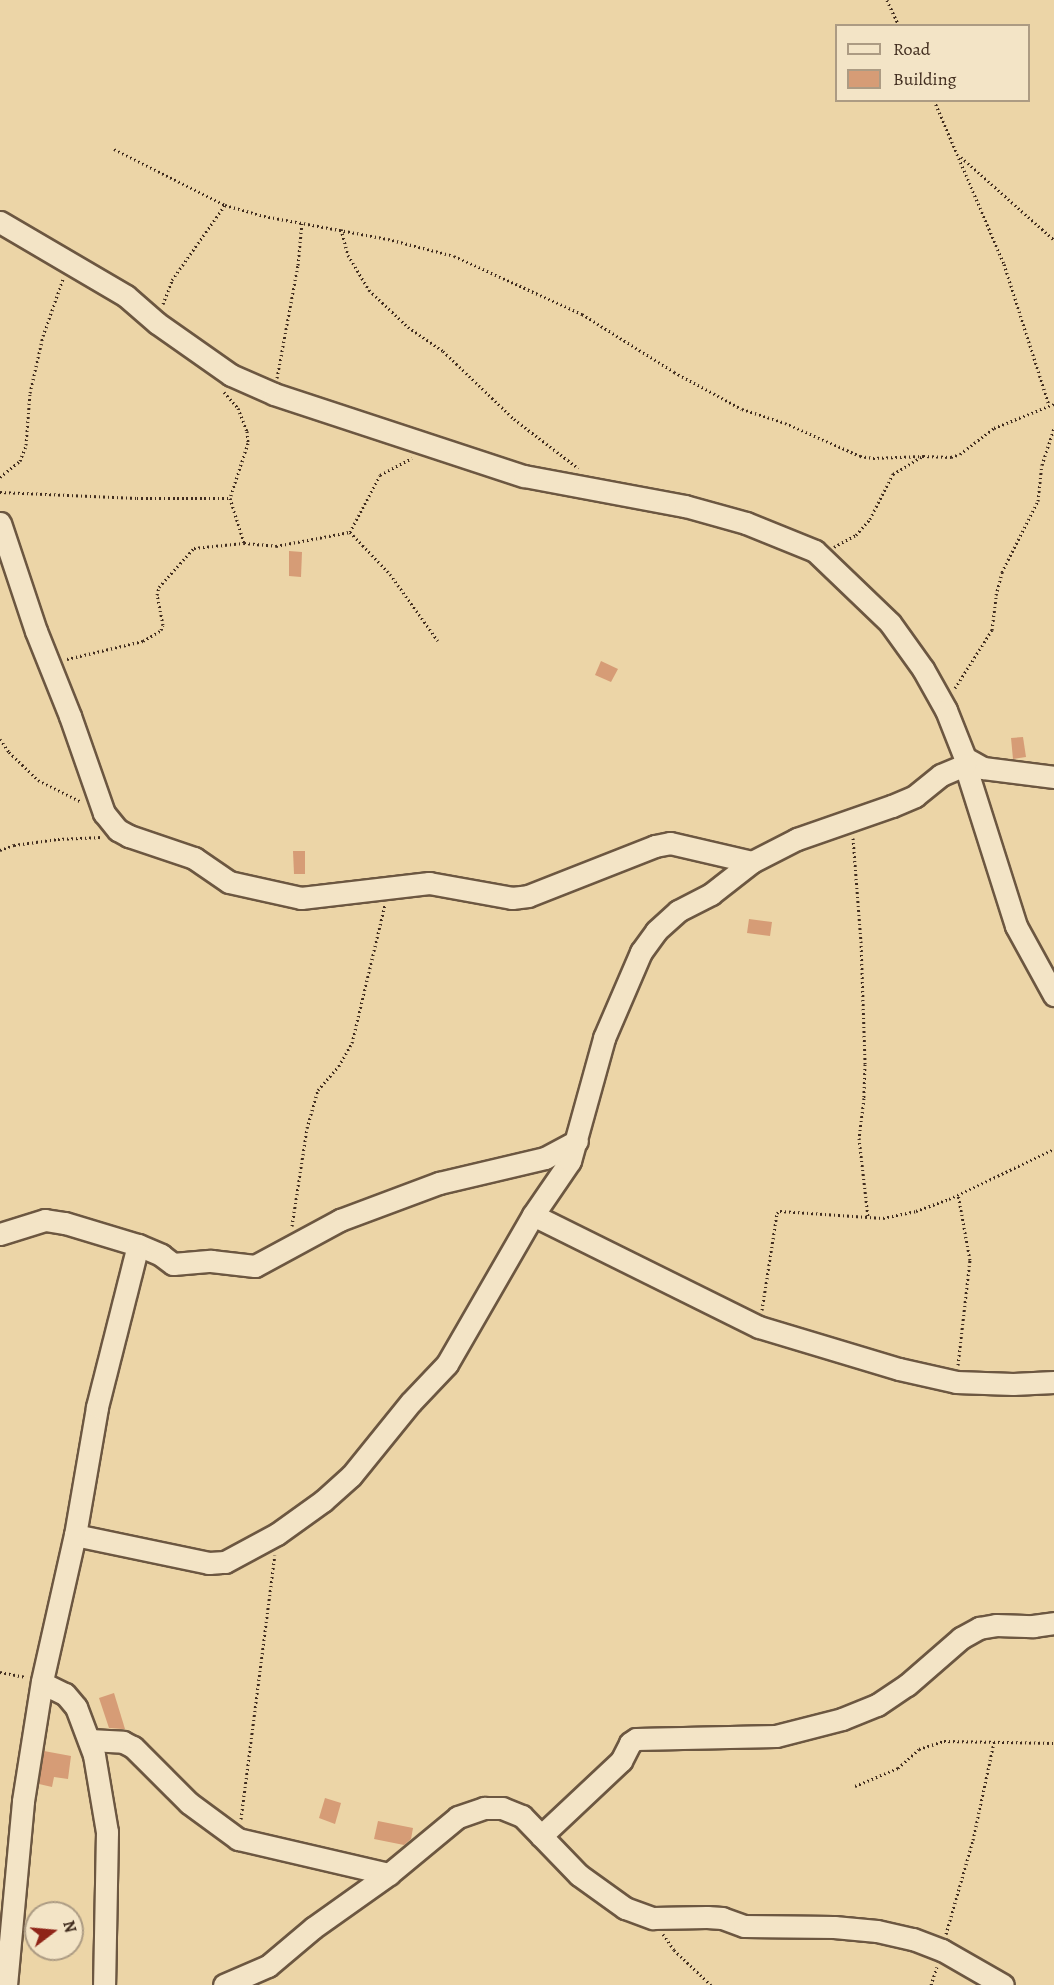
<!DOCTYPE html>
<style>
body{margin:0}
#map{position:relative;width:1054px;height:1985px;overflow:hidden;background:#ecd5a7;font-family:Alegreya,serif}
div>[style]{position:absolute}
.building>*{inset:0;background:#d69c76}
.path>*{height:3px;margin-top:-1.5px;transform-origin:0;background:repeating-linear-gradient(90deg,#412d1f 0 1.5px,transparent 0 4.5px)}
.roads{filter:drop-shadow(2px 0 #6c5741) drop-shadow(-2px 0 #6c5741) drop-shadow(0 2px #6c5741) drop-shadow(0 -2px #6c5741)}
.minor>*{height:21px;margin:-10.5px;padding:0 10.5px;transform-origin:10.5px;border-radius:10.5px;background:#f3e4c6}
span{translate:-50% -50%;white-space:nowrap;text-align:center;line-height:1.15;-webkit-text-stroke:5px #f3e4c6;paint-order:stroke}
.legend{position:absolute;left:835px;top:24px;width:195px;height:78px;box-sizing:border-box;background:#f3e4c6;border:2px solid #ac9b83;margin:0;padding:8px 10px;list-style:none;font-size:18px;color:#412d1f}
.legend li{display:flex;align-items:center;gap:12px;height:30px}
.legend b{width:30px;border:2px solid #ac9b83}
.north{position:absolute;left:24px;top:1901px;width:60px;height:60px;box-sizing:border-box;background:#f3e4c6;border:2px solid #ac9b83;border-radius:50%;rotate:74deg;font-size:16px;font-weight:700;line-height:24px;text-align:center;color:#412d1f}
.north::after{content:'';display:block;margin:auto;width:21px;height:27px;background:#8f2418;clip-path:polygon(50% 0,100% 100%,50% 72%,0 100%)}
</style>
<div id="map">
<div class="building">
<div style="clip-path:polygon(289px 551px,302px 552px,301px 577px,289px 576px)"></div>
<div style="clip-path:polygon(601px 661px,618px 669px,611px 682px,595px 675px)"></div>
<div style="clip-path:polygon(1023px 737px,1026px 757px,1013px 759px,1011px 738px)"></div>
<div style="clip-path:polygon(293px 851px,305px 851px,305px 874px,294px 874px)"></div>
<div style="clip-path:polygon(749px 919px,772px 922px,770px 936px,747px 933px)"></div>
<div style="clip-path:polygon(114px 1693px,125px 1729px,123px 1729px,109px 1728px,99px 1698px)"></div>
<div style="clip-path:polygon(44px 1751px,71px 1756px,68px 1779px,54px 1777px,52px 1787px,39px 1784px)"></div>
<div style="clip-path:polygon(325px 1798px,341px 1803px,335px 1824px,319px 1818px)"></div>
<div style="clip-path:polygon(378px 1821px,413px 1828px,411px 1839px,404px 1845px,374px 1839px)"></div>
</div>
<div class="path">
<div style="left:887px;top:0;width:29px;rotate:65deg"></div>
<div style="left:934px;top:100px;width:178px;rotate:66.9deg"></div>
<div style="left:1004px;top:264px;width:148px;rotate:72.3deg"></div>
<div style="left:114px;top:149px;width:124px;rotate:26.8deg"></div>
<div style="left:225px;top:205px;width:41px;rotate:15.8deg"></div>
<div style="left:264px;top:216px;width:126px;rotate:10.5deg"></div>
<div style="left:388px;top:239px;width:68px;rotate:14.4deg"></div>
<div style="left:454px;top:256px;width:141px;rotate:24.4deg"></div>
<div style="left:582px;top:314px;width:109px;rotate:32.2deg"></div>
<div style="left:674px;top:372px;width:77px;rotate:28.6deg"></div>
<div style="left:742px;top:409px;width:45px;rotate:18deg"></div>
<div style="left:785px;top:423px;width:82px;rotate:23.7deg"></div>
<div style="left:860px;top:456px;width:13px;rotate:9deg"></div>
<div style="left:873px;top:458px;width:50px;rotate:-2.3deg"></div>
<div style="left:961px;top:157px;width:125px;rotate:41.7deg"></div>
<div style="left:341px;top:229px;width:27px;rotate:75deg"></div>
<div style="left:348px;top:255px;width:41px;rotate:59deg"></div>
<div style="left:369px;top:290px;width:54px;rotate:43.5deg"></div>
<div style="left:408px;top:327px;width:42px;rotate:34.4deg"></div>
<div style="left:443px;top:351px;width:98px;rotate:43.8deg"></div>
<div style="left:514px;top:419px;width:81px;rotate:37.4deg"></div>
<div style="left:163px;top:304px;width:26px;rotate:-69deg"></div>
<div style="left:172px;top:280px;width:92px;rotate:-54.8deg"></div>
<div style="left:277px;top:378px;width:115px;rotate:-79.5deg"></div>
<div style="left:298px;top:265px;width:42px;rotate:-84.6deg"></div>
<div style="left:224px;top:392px;width:21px;rotate:49deg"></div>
<div style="left:238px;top:408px;width:25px;rotate:69deg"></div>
<div style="left:247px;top:431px;width:12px;rotate:85deg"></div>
<div style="left:248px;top:443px;width:58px;rotate:108.1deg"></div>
<div style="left:230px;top:498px;width:47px;rotate:72.7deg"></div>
<div style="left:0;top:477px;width:26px;rotate:-39deg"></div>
<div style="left:20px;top:461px;width:17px;rotate:-69deg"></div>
<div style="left:26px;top:445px;width:52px;rotate:-85.6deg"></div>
<div style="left:30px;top:393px;width:58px;rotate:-77.2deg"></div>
<div style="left:43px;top:336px;width:60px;rotate:-70.7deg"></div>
<div style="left:0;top:492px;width:137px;rotate:2.5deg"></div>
<div style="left:137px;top:498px;width:93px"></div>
<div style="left:350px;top:532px;width:58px;rotate:46.4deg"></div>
<div style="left:390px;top:574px;width:82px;rotate:54.4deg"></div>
<div style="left:834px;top:547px;width:25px;rotate:-29deg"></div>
<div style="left:856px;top:535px;width:21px;rotate:-49deg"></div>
<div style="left:870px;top:519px;width:51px;rotate:-62.9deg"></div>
<div style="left:893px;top:474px;width:35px;rotate:-31deg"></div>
<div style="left:923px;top:456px;width:28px;rotate:2deg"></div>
<div style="left:951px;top:457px;width:9px;rotate:-18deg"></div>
<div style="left:960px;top:454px;width:43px;rotate:-37.4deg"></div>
<div style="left:994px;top:428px;width:65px;rotate:-21.8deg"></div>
<div style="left:67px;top:659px;width:78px;rotate:-13.3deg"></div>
<div style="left:143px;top:641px;width:21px;rotate:-31deg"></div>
<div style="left:161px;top:630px;width:5px;rotate:-68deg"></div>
<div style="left:163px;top:625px;width:31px;rotate:-101deg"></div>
<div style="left:157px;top:595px;width:8px;rotate:-76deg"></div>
<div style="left:159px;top:587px;width:52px;rotate:-48.1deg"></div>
<div style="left:194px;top:548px;width:50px;rotate:-5.7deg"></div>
<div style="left:244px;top:543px;width:32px;rotate:5deg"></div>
<div style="left:276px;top:546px;width:75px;rotate:-10.7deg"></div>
<div style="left:350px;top:532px;width:64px;rotate:-62.2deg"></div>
<div style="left:380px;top:475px;width:36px;rotate:-28deg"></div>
<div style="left:955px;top:688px;width:69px;rotate:-57.5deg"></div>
<div style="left:992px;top:630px;width:35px;rotate:-83deg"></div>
<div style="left:996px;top:595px;width:24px;rotate:-75deg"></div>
<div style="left:1002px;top:572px;width:80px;rotate:-63.1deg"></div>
<div style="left:1038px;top:501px;width:36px;rotate:-84deg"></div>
<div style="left:1042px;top:465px;width:39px;rotate:-72deg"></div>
<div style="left:0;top:739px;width:16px;rotate:55deg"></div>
<div style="left:9px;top:752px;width:40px;rotate:44deg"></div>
<div style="left:38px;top:780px;width:47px;rotate:26.6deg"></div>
<div style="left:853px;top:838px;width:103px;rotate:85.6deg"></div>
<div style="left:861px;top:941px;width:123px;rotate:88.1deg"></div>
<div style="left:865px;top:1064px;width:34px;rotate:92deg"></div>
<div style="left:864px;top:1098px;width:40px;rotate:97.1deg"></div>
<div style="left:859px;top:1138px;width:80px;rotate:83.5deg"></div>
<div style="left:0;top:850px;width:15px;rotate:-20deg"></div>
<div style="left:14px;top:845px;width:44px;rotate:-7.8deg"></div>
<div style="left:58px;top:839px;width:44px;rotate:-2.6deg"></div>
<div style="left:292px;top:1226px;width:99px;rotate:-81.3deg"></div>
<div style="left:307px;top:1128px;width:40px;rotate:-74deg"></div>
<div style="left:318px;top:1090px;width:32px;rotate:-49deg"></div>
<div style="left:339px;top:1066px;width:26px;rotate:-61deg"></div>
<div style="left:352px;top:1043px;width:142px;rotate:-76.6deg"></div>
<div style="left:762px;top:1310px;width:98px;rotate:-81.2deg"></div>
<div style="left:777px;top:1213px;width:4px;rotate:-34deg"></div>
<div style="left:780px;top:1211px;width:103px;rotate:3.9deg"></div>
<div style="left:883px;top:1218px;width:34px;rotate:-12deg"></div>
<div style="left:916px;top:1211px;width:35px;rotate:-20deg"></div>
<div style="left:949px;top:1199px;width:116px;rotate:-25.5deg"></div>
<div style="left:958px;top:1365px;width:106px;rotate:-83.5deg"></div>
<div style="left:970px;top:1260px;width:67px;rotate:-100.3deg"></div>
<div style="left:0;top:1672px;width:25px;rotate:11deg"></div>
<div style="left:855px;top:1786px;width:47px;rotate:-22.7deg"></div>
<div style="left:898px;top:1768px;width:28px;rotate:-42deg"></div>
<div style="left:919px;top:1749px;width:26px;rotate:-18deg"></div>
<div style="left:944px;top:1741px;width:110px;rotate:1deg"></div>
<div style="left:241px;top:1819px;width:266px;rotate:-82.7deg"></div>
<div style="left:663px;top:1934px;width:19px;rotate:55deg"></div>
<div style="left:674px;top:1950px;width:51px;rotate:43.4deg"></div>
<div style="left:946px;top:1934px;width:98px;rotate:-74deg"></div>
<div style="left:973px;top:1840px;width:100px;rotate:-77.9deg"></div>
<div style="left:931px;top:1985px;width:19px;rotate:-72deg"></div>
</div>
<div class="roads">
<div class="minor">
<div style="left:0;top:222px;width:146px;rotate:30.4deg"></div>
<div style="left:126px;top:296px;width:41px;rotate:41.1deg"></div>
<div style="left:157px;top:323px;width:90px;rotate:35.1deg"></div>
<div style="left:231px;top:375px;width:47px;rotate:23.8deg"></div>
<div style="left:274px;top:394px;width:263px;rotate:18.2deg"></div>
<div style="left:524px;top:476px;width:164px;rotate:10.6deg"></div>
<div style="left:685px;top:506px;width:63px;rotate:15.6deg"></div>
<div style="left:746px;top:523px;width:74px;rotate:22.1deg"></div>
<div style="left:815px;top:551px;width:104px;rotate:43.8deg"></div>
<div style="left:890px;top:623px;width:57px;rotate:54.3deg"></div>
<div style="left:923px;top:669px;width:47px;rotate:60.7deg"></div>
<div style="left:946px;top:710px;width:52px;rotate:68.4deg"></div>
<div style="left:965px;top:758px;width:21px;rotate:29deg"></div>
<div style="left:983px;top:768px;width:72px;rotate:7.2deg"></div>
<div style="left:0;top:523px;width:114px;rotate:71.6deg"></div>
<div style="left:36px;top:631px;width:92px;rotate:68.2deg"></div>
<div style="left:70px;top:716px;width:103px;rotate:70.7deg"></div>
<div style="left:104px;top:813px;width:22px;rotate:51deg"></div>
<div style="left:118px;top:830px;width:13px;rotate:29deg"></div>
<div style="left:129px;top:836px;width:69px;rotate:18.7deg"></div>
<div style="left:194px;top:858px;width:42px;rotate:34.4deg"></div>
<div style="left:229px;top:882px;width:74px;rotate:12.5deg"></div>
<div style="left:301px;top:898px;width:129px;rotate:-6.7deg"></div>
<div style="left:429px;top:883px;width:84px;rotate:10.2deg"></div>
<div style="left:512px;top:898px;width:16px;rotate:-7deg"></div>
<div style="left:528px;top:896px;width:136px;rotate:-21.5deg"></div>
<div style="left:655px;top:846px;width:15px;rotate:-11deg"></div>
<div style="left:670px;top:843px;width:84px;rotate:13deg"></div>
<div style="left:965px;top:758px;width:7px;rotate:90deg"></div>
<div style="left:965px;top:765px;width:169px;rotate:72.4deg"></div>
<div style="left:1016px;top:926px;width:79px;rotate:61.2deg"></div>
<div style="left:533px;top:1215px;width:252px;rotate:26.4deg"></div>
<div style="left:759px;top:1327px;width:146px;rotate:16.7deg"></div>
<div style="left:899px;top:1369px;width:58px;rotate:12.8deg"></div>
<div style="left:956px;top:1382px;width:57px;rotate:2deg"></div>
<div style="left:1013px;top:1384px;width:41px;rotate:-2.8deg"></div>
<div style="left:0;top:1234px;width:47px;rotate:-17.3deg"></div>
<div style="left:45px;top:1220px;width:20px;rotate:9deg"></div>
<div style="left:65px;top:1223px;width:76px;rotate:16.8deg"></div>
<div style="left:138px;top:1245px;width:25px;rotate:23deg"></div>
<div style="left:161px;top:1255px;width:15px;rotate:37deg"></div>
<div style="left:173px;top:1264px;width:38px;rotate:-5deg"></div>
<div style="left:211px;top:1261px;width:44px;rotate:6.5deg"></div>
<div style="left:255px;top:1266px;width:97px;rotate:-28.4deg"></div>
<div style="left:340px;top:1220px;width:106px;rotate:-20.5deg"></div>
<div style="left:439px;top:1183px;width:109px;rotate:-13.3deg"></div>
<div style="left:545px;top:1158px;width:36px;rotate:-28deg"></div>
<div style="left:75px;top:1535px;width:137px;rotate:11.8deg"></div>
<div style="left:209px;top:1563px;width:16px;rotate:-4deg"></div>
<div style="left:225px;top:1562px;width:59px;rotate:-28.3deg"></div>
<div style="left:277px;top:1534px;width:57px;rotate:-35.7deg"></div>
<div style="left:323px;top:1501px;width:38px;rotate:-42deg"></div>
<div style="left:351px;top:1476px;width:95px;rotate:-51deg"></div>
<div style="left:411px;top:1402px;width:52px;rotate:-46.5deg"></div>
<div style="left:447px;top:1364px;width:172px;rotate:-60deg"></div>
<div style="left:533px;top:1215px;width:65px;rotate:-55.6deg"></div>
<div style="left:570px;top:1161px;width:128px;rotate:-74.5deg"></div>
<div style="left:604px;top:1038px;width:94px;rotate:-66.7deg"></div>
<div style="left:641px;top:952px;width:26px;rotate:-54deg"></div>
<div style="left:656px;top:931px;width:30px;rotate:-42deg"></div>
<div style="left:678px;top:911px;width:37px;rotate:-27deg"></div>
<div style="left:711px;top:894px;width:52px;rotate:-38deg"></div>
<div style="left:752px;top:862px;width:51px;rotate:-27.1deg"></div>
<div style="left:797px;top:839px;width:101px;rotate:-19.2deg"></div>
<div style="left:892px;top:806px;width:25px;rotate:-23deg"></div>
<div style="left:915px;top:796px;width:33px;rotate:-39deg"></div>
<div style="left:941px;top:775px;width:26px;rotate:-23deg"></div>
<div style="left:42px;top:1683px;width:25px;rotate:26deg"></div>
<div style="left:65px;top:1694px;width:17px;rotate:50deg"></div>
<div style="left:76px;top:1707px;width:51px;rotate:69.4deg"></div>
<div style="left:94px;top:1755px;width:78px;rotate:80.4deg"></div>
<div style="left:107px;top:1832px;width:153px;rotate:91.1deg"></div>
<div style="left:89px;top:1740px;width:34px;rotate:3deg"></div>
<div style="left:123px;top:1742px;width:11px;rotate:27deg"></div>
<div style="left:133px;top:1747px;width:79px;rotate:45deg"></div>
<div style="left:189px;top:1803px;width:61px;rotate:36.3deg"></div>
<div style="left:238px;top:1839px;width:155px;rotate:13.1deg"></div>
<div style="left:541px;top:1836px;width:110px;rotate:-43.2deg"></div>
<div style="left:621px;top:1761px;width:20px;rotate:-63deg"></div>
<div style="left:630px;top:1743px;width:7px;rotate:-34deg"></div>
<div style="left:636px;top:1739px;width:140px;rotate:-1.2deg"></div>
<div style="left:776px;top:1736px;width:68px;rotate:-14.4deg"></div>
<div style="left:842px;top:1719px;width:38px;rotate:-22deg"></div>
<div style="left:877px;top:1705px;width:36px;rotate:-34deg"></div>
<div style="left:907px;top:1685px;width:72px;rotate:-41deg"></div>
<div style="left:961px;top:1638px;width:21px;rotate:-29deg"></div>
<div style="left:979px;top:1628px;width:17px;rotate:-10deg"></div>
<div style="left:996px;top:1625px;width:37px;rotate:2deg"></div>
<div style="left:1033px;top:1626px;width:21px;rotate:-8deg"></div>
<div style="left:6px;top:1985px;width:185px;rotate:-84.7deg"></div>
<div style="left:23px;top:1801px;width:121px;rotate:-81deg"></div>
<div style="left:42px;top:1681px;width:150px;rotate:-77.3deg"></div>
<div style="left:75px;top:1535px;width:130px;rotate:-80.2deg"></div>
<div style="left:97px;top:1407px;width:167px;rotate:-75.8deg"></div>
<div style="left:224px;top:1985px;width:48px;rotate:-23.4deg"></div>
<div style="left:268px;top:1966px;width:59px;rotate:-40.2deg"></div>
<div style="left:313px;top:1928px;width:93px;rotate:-35.4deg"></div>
<div style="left:389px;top:1874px;width:89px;rotate:-39.6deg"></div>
<div style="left:458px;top:1817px;width:28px;rotate:-19deg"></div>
<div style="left:484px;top:1808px;width:18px"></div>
<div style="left:502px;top:1808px;width:22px;rotate:22deg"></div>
<div style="left:522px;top:1816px;width:82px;rotate:46deg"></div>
<div style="left:579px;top:1875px;width:57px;rotate:35.7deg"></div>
<div style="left:625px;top:1908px;width:30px;rotate:20deg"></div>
<div style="left:653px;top:1918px;width:54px;rotate:-1.1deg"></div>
<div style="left:707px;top:1917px;width:15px;rotate:4deg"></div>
<div style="left:722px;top:1918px;width:23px;rotate:20deg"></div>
<div style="left:744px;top:1926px;width:90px;rotate:0.6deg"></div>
<div style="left:834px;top:1927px;width:43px;rotate:5.3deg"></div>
<div style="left:877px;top:1931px;width:37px;rotate:13deg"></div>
<div style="left:913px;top:1939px;width:31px;rotate:21deg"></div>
<div style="left:942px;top:1950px;width:70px;rotate:29.8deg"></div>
</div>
</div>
<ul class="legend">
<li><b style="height:8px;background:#f3e4c6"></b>Road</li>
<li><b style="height:16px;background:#d69c76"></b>Building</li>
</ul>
<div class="north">N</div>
</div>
